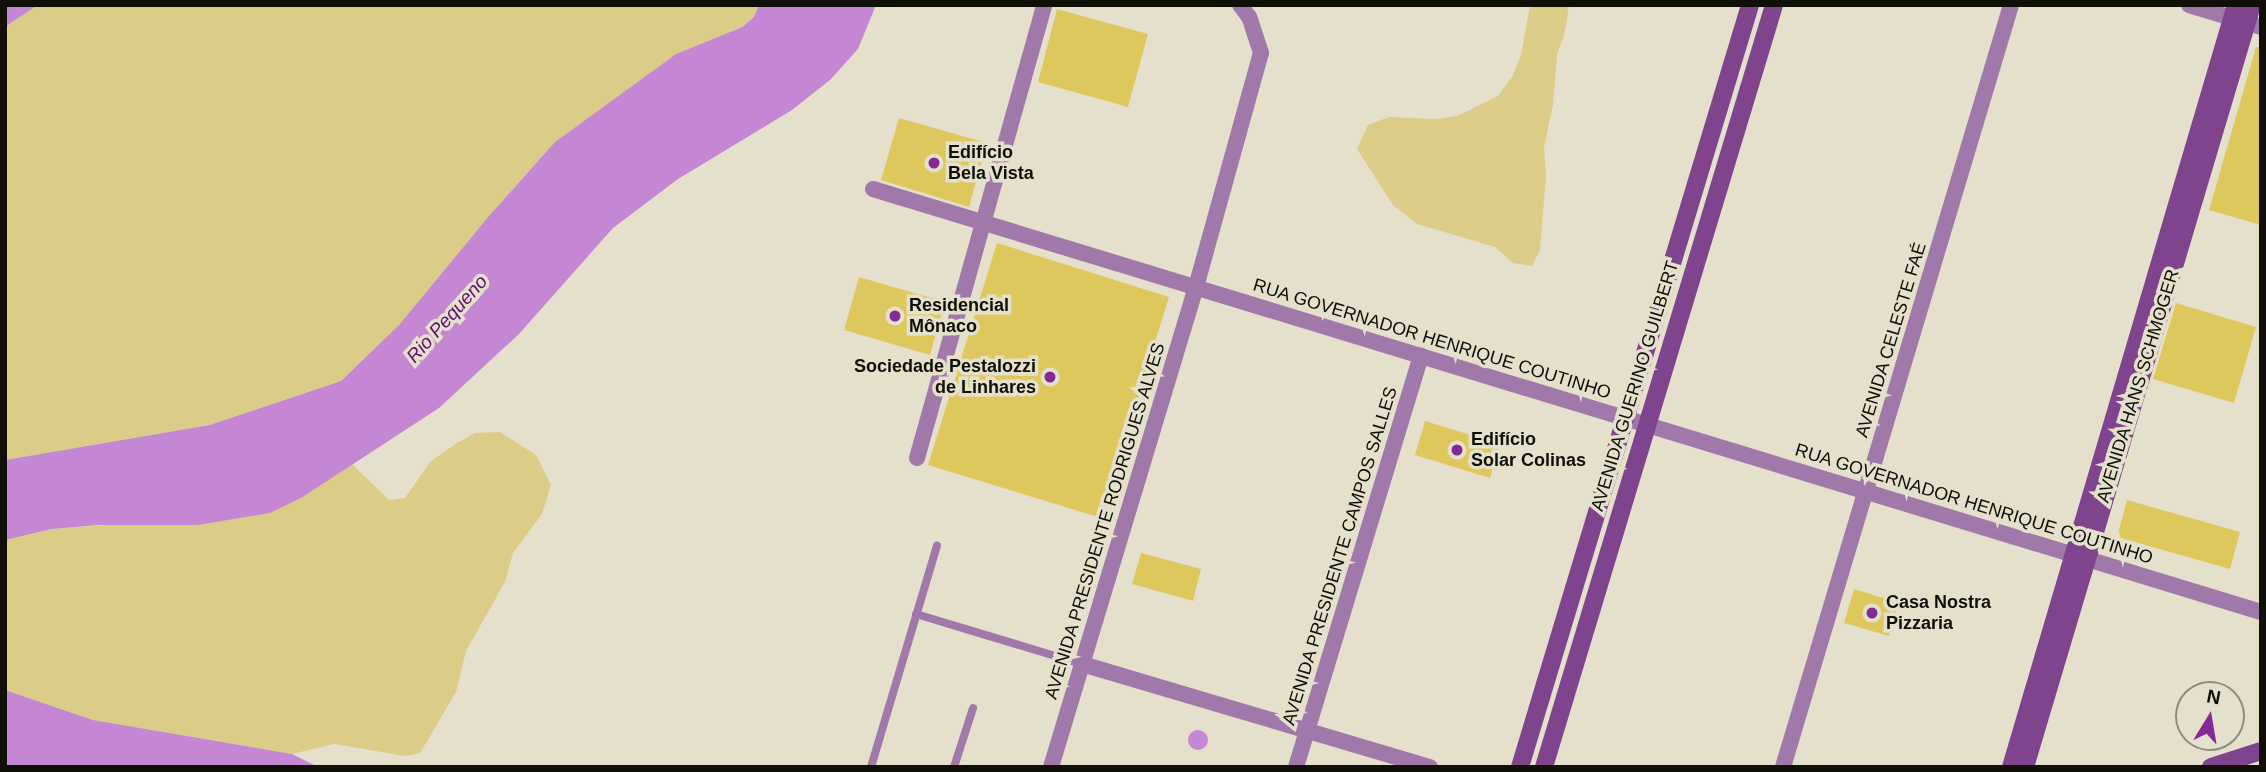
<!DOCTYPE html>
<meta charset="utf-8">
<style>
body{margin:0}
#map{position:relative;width:2266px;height:772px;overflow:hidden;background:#e4e0cc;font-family:Arial,sans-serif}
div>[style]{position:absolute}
.green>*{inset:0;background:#dbcd88}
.water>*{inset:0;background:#c587d4}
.round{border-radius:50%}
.building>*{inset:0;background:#dec85e}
.lane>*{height:8px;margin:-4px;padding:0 4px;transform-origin:4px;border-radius:4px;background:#a078a9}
.street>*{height:16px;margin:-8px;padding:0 8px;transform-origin:8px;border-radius:8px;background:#a078a9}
.secondary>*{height:18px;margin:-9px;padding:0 9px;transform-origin:9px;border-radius:9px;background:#7f448d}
.dots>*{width:19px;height:19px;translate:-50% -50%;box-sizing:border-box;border:4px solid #e4e0cc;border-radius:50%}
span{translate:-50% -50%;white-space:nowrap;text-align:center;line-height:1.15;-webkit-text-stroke:7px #e4e0cc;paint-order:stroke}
.poi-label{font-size:18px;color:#100f08;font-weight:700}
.left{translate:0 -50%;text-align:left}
.right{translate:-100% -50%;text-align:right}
.street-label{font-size:18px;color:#100f08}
.water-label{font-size:19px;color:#5f0f70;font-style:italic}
.frame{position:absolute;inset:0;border:7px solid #100f08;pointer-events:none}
.north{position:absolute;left:2175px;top:681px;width:70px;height:70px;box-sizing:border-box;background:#e4e0cc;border:2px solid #8f8c7e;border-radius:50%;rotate:11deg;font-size:19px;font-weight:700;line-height:28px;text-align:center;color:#100f08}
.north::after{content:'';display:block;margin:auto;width:24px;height:32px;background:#832a97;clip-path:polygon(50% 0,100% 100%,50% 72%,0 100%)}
</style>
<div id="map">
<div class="green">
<div style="clip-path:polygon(38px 5px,759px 5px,754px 17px,741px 27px,676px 54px,555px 142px,489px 216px,399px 325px,341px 381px,210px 425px,5px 460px,5px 27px)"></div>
<div style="clip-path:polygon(1530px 5px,1569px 5px,1565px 32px,1557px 55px,1553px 105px,1544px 147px,1546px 176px,1540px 250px,1532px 266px,1513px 263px,1495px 247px,1417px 224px,1393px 205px,1357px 149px,1368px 125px,1389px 117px,1436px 119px,1457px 116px,1498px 96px,1512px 77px,1521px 55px)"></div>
<div style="clip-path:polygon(500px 432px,536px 455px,551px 485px,542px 514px,513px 553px,505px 582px,466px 651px,456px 692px,420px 753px,405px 756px,334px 744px,292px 754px,93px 720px,5px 690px,5px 540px,52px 529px,269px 513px,301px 498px,352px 464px,389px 500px,405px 498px,431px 461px,457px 443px,475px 433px)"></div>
</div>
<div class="water">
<div style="clip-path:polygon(5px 5px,38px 5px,5px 27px)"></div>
<div style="clip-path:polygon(759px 5px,876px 5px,858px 49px,830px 80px,792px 110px,678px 179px,613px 228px,519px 334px,439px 408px,301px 498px,270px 513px,198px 525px,99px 525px,52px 529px,5px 540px,5px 460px,210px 425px,341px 381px,399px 325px,489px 216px,555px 142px,676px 54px,742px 27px,754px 17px)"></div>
<div style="clip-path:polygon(5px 690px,93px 720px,292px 754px,318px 767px,5px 767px)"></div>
<div class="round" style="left:1188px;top:730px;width:20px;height:20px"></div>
</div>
<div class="building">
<div style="clip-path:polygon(1057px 9px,1148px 34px,1128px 107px,1038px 82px)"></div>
<div style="clip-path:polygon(2256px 47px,2261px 47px,2261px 225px,2209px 210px)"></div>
<div style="clip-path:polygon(899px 118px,987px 143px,969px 207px,881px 180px)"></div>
<div style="clip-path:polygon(997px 243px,1169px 297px,1101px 518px,928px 465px)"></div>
<div style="clip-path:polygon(859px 277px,945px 302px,930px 355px,844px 330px)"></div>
<div style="clip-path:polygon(2176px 303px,2256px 327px,2234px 403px,2153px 379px)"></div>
<div style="clip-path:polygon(1425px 421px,1500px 444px,1490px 478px,1415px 455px)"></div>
<div style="clip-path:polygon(2127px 500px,2240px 532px,2230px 569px,2117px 537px)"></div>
<div style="clip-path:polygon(1141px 553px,1201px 569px,1193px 601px,1132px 584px)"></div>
<div style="clip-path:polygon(1854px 589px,1899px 603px,1889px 636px,1844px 623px)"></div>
</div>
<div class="lane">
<div style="left:916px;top:614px;width:173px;rotate:16.8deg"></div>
<div style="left:871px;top:767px;width:231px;rotate:-73.4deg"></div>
<div style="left:954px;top:767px;width:62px;rotate:-72.1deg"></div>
</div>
<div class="street">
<div style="left:2189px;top:5px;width:75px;rotate:17deg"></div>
<div style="left:873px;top:189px;width:1451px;rotate:16.95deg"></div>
<div style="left:917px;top:458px;width:470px;rotate:-74.3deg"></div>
<div style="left:1082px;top:664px;width:363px;rotate:16.5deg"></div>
<div style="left:1051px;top:767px;width:501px;rotate:-73.19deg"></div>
<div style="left:1196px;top:287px;width:243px;rotate:-74.5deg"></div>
<div style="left:1261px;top:53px;width:38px;rotate:-108deg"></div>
<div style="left:1249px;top:17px;width:15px;rotate:-127deg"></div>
<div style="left:1296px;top:767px;width:430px;rotate:-73.1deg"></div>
<div style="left:1783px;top:767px;width:795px;rotate:-73.34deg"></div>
</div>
<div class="secondary">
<div style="left:1520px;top:767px;width:796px;rotate:-73.2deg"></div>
<div style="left:1544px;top:767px;width:796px;rotate:-73.2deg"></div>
<div style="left:2011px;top:767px;width:795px;rotate:-73.55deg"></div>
<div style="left:2025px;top:767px;width:795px;rotate:-73.41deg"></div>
<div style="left:2211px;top:767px;width:52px;rotate:-17.7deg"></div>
</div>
<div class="dots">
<div style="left:934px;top:163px;background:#832a97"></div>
<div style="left:895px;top:316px;background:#832a97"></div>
<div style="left:1050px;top:377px;background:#832a97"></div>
<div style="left:1457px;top:450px;background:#832a97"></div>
<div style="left:1872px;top:613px;background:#832a97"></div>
</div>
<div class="poi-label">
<span class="left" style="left:948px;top:163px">Edifício<br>Bela Vista</span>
<span class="left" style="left:909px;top:316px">Residencial<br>Mônaco</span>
<span class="right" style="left:1036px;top:377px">Sociedade Pestalozzi<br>de Linhares</span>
<span class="left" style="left:1471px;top:450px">Edifício<br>Solar Colinas</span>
<span class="left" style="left:1886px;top:613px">Casa Nostra<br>Pizzaria</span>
</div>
<div class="street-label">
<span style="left:1432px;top:339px;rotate:17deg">RUA GOVERNADOR HENRIQUE COUTINHO</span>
<span style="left:1891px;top:340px;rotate:-73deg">AVENIDA CELESTE FAÉ</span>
<span style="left:1635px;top:386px;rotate:-73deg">AVENIDA GUERINO GUILBERT</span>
<span style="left:2138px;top:386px;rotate:-73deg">AVENIDA HANS SCHMOGER</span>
<span style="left:1974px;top:504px;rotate:17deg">RUA GOVERNADOR HENRIQUE COUTINHO</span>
<span style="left:1105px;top:521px;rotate:-73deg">AVENIDA PRESIDENTE RODRIGUES ALVES</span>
<span style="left:1340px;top:556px;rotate:-73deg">AVENIDA PRESIDENTE CAMPOS SALLES</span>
</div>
<div class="water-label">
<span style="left:447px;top:319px;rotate:-48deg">Rio Pequeno</span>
</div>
<div class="frame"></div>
<div class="north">N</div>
</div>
